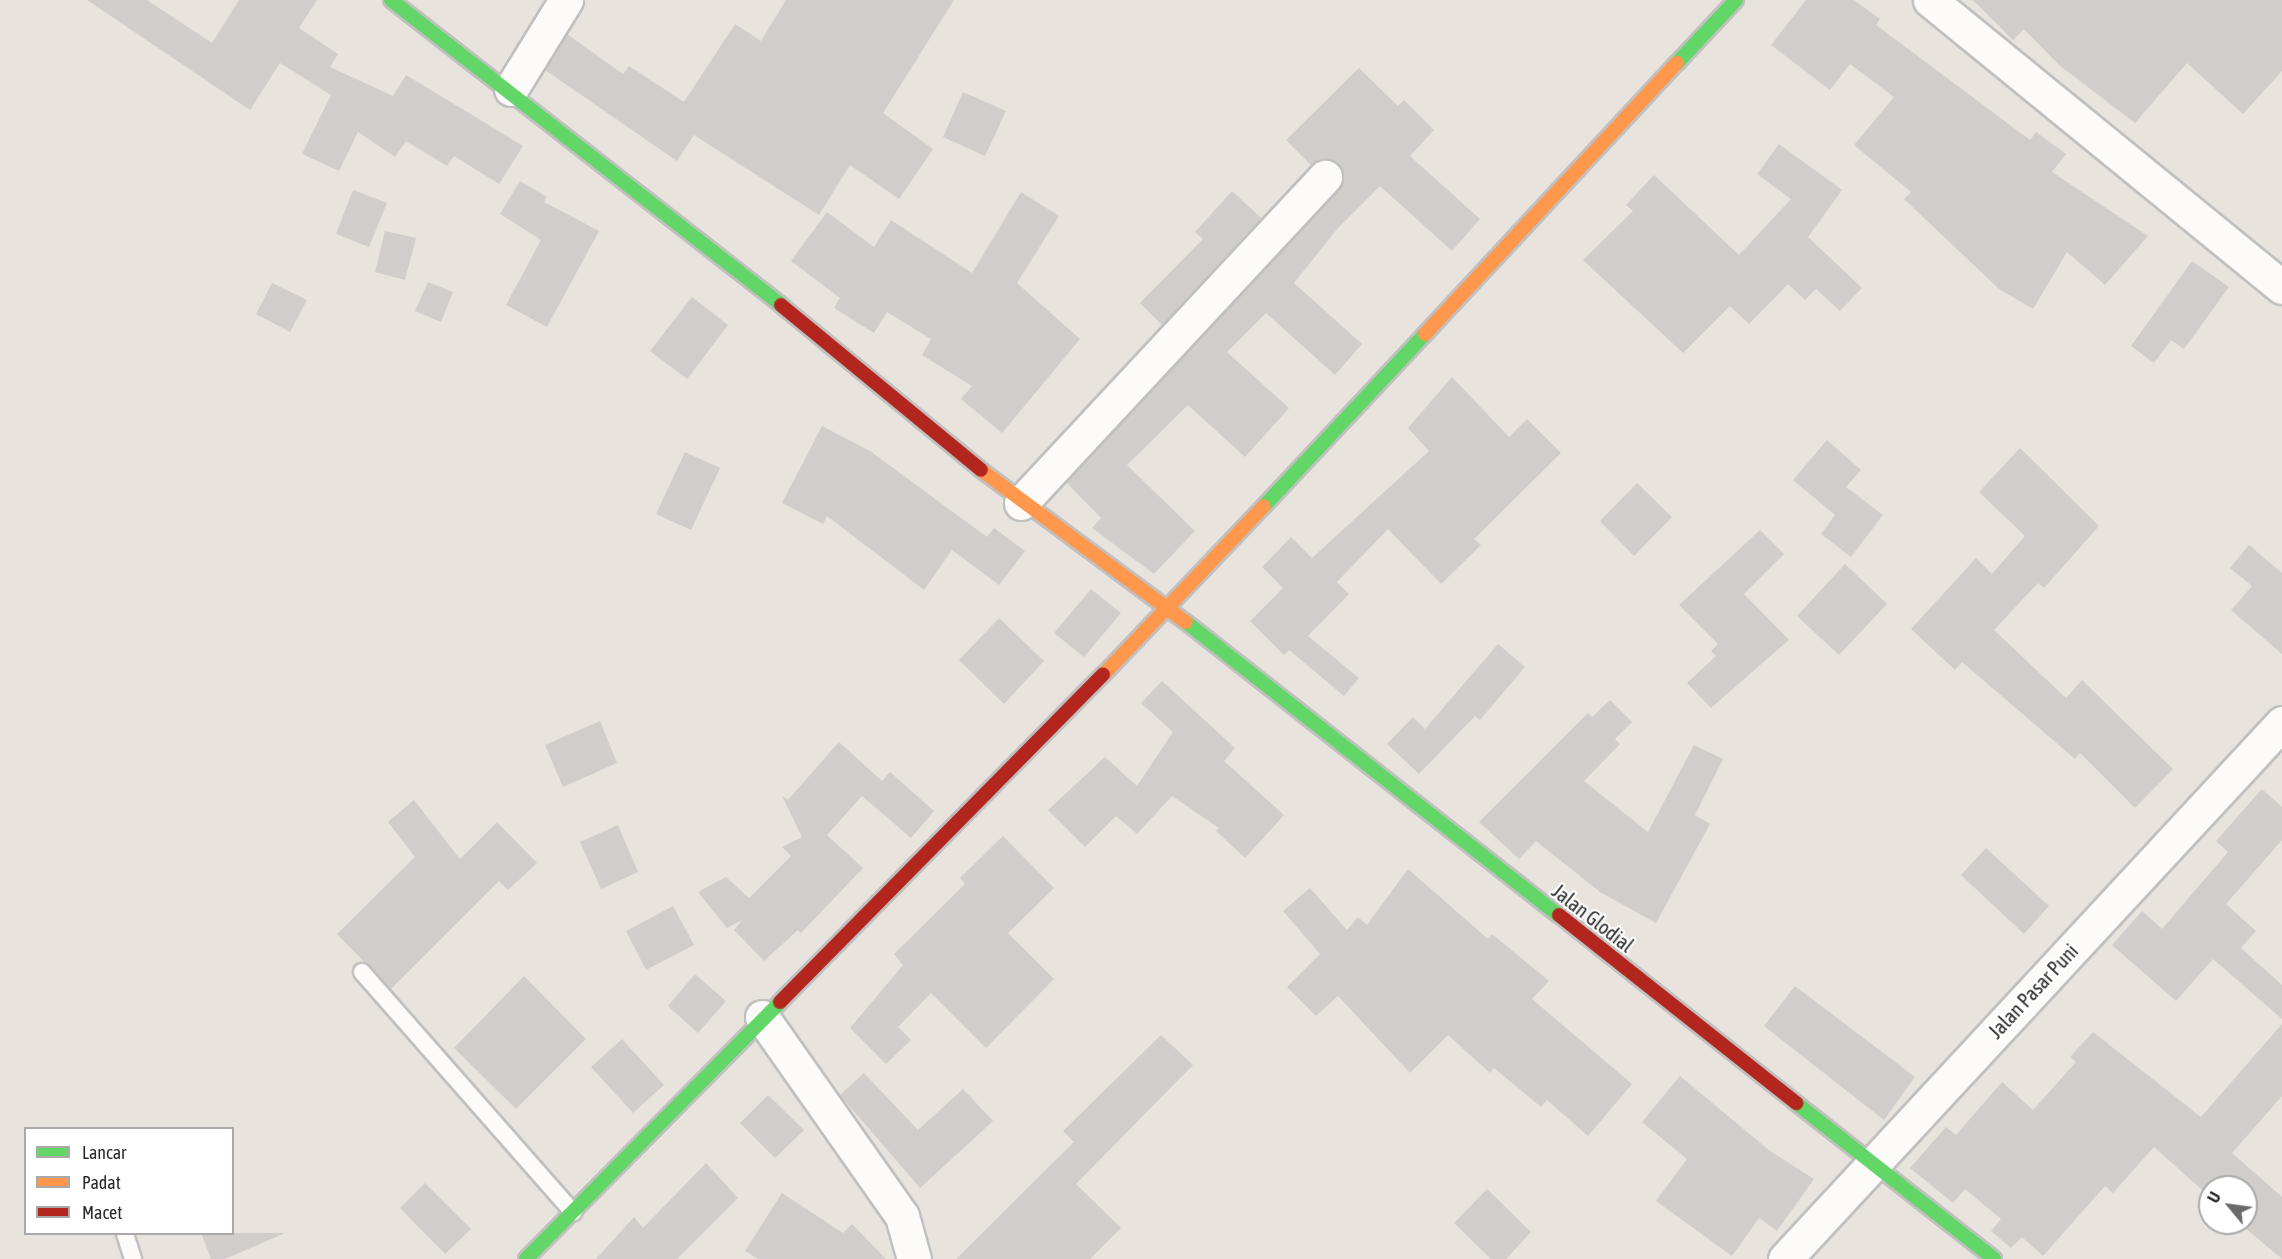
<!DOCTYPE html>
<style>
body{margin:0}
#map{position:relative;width:2282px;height:1259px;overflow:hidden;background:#e9e3de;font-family:"Asap Condensed",sans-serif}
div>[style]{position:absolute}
.building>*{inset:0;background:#d1cdca}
.roads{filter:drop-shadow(2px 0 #c1c0c0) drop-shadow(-2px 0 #c1c0c0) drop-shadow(0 2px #c1c0c0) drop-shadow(0 -2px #c1c0c0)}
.lane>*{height:16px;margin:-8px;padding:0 8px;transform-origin:8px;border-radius:8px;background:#fcfbfa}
.street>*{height:33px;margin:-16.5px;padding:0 16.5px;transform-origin:16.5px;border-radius:16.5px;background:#fcfbfa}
.fast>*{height:14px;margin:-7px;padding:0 7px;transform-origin:7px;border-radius:7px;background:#63d668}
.slow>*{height:14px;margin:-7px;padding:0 7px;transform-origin:7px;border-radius:7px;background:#ff974d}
.jam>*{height:14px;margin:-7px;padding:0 7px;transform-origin:7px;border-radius:7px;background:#b3261e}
span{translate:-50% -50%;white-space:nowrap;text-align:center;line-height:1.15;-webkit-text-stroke:4.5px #fff;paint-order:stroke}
.street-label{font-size:20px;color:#292929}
.legend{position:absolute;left:24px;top:1127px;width:210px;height:108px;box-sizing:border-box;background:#fff;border:2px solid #a9a9a9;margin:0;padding:8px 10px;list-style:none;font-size:18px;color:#292929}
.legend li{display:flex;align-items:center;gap:12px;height:30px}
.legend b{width:30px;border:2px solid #a9a9a9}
.north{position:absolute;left:2198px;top:1175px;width:60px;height:60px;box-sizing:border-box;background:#fff;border:2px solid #a9a9a9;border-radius:50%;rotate:299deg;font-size:16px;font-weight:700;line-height:24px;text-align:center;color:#292929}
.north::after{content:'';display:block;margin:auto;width:21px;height:27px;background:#6c6a68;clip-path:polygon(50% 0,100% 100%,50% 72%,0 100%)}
</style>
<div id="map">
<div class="building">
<div style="clip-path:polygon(87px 0,147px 0,212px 43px,239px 0,317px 0,299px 28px,338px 54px,330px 67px,393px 96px,406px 75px,523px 146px,499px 184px,454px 156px,447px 166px,406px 141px,395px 157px,358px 132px,339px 171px,302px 154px,331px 95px,280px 63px,250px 110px)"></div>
<div style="clip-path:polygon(786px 0,954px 0,883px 113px,933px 149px,899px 199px,850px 165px,819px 215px,694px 135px,677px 161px,545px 70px,567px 34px,623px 74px,629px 66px,684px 102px,735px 24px,761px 41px)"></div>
<div style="clip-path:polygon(1806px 0,1854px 0,1880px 19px,1876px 25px,2030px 140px,2036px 132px,2066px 154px,2052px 172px,2148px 236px,2105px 285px,2067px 252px,2033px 309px,1999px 289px,1904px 199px,1911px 192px,1854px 145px,1894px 97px,1850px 64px,1830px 90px,1771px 45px)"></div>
<div style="clip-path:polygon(1973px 0,2282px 0,2282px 71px,2243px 114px,2187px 63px,2135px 123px,2059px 65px,2024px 29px,2013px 40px)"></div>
<div style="clip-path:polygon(1359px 68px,1398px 106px,1404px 100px,1434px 130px,1410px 156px,1480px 219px,1452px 251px,1380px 186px,1338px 228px,1294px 283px,1362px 344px,1335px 375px,1266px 313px,1227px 352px,1289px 408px,1245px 457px,1188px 405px,1127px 465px,1195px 531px,1154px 574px,1092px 528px,1101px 518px,1066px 482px,1339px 189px,1343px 181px,1338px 164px,1320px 159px,1311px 165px,1286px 140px)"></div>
<div style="clip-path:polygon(963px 92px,1006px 111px,985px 156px,943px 137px)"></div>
<div style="clip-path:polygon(1779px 144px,1842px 190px,1808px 237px,1862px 288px,1840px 311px,1816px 289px,1805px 300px,1788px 284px,1749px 324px,1730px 306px,1683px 353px,1583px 260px,1633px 211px,1626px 205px,1654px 175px,1739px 255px,1791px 199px,1757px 174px)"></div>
<div style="clip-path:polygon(520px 181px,547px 197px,544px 202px,599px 231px,547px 327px,506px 305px,541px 240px,500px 214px)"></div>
<div style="clip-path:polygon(353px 190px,387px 203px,369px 247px,336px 234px)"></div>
<div style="clip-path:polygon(1232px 191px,1261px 218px,1162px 325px,1140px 303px,1203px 239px,1195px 232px)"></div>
<div style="clip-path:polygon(1021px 192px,1059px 216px,1017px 283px,1080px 339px,1002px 433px,961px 399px,972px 386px,922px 355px,931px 339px,887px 312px,874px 333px,834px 308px,840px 298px,791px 261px,827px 212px,874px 247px,891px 220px,972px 273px)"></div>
<div style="clip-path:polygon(385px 231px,416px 238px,405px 280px,375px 272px)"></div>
<div style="clip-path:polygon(2192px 261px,2229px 287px,2184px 349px,2171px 340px,2154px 363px,2131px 346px)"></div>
<div style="clip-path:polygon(428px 282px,453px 292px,441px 322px,415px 311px)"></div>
<div style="clip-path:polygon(272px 283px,307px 300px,290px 332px,256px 314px)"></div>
<div style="clip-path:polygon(692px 297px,728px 325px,687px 379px,650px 351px)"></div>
<div style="clip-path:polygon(1452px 377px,1509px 437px,1527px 419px,1561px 453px,1474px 539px,1481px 545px,1441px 584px,1388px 529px,1337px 582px,1349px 594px,1308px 636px,1359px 678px,1344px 696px,1289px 650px,1284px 655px,1250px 621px,1283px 588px,1262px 567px,1291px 537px,1312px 558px,1429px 451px,1408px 428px)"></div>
<div style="clip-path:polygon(822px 426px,870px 451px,987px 537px,994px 528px,1025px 551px,999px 585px,952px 550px,924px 590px,827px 516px,823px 524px,782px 503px)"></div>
<div style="clip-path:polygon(1827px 440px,1861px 470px,1846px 487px,1883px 515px,1851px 557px,1821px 534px,1835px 515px,1793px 480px)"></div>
<div style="clip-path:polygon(2020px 448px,2099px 526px,2044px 588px,2038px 583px,1994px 630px,2066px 698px,2082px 680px,2173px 769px,2135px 808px,2080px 753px,2075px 759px,1962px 662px,1955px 670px,1911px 629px,1976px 558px,1992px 574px,2025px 536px,1979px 492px)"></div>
<div style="clip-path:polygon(685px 452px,720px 468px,691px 530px,656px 514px)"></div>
<div style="clip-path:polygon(1637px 483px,1672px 517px,1634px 556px,1600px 521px)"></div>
<div style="clip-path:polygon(1760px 530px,1784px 554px,1744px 594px,1789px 640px,1711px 708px,1687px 683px,1716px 656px,1711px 651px,1718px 644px,1679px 605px)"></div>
<div style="clip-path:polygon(2249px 545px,2282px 573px,2282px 654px,2231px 610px,2252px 586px,2230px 568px)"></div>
<div style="clip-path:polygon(1845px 564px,1887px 604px,1839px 655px,1797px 616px)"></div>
<div style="clip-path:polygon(1091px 589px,1121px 613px,1084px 657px,1054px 633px)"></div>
<div style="clip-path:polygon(999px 618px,1044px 661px,1004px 704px,959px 660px)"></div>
<div style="clip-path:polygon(1498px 644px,1525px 667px,1480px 720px,1475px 716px,1419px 774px,1387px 744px,1413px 717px,1425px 729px)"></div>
<div style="clip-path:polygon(1162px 681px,1235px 748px,1224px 761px,1284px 815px,1245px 858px,1216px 831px,1219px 828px,1172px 796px,1137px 834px,1116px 816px,1085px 847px,1048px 810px,1105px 757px,1137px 786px,1173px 732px,1141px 703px)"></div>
<div style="clip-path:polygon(1610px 700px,1632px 722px,1615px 739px,1620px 744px,1584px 781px,1648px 832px,1694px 745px,1723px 759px,1695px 815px,1710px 824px,1656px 923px,1600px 892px,1536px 841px,1519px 859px,1479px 822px,1588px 713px,1592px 717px)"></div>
<div style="clip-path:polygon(600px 721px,617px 763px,563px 787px,545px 745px)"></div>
<div style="clip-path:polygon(839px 742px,882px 781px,890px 772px,934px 811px,911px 838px,862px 796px,827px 835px,863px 868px,801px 933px,798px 930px,764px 961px,734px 930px,742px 920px,727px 928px,698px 892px,726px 877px,749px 898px,791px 856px,782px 847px,802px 837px,782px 796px,788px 800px)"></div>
<div style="clip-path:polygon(2262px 789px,2282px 807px,2282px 840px,2226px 904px,2256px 931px,2241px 948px,2282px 985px,2282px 1019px,2213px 959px,2176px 1001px,2112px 945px,2142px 911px,2162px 929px,2228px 852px,2216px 841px)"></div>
<div style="clip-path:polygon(414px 800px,460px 859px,497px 822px,537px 863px,508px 890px,499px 881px,391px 989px,337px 934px,415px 857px,388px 822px)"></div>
<div style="clip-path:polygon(618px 825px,638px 872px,601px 889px,580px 842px)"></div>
<div style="clip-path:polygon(1003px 836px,1054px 888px,1008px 933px,1054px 979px,986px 1048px,931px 993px,898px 1027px,911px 1040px,886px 1064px,850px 1028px,903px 965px,894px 954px,965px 884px,960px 878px)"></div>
<div style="clip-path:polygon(1986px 848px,2049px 906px,2024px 934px,1961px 875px)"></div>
<div style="clip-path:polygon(1408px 869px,1488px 939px,1492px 934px,1549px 981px,1532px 999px,1632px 1084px,1588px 1136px,1547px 1100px,1541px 1107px,1494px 1068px,1490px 1073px,1448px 1035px,1410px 1073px,1338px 996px,1316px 1016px,1287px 987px,1320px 954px,1283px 911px,1310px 888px,1347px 930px,1358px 917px,1367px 925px)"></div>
<div style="clip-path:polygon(673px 906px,694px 945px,646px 970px,626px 931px)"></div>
<div style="clip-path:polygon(695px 974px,726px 1001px,698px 1033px,668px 1006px)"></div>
<div style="clip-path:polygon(524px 976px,586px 1039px,516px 1109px,454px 1048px)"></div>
<div style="clip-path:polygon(1795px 986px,1915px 1077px,1884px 1120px,1764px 1026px)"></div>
<div style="clip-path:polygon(2282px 1024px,2282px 1096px,2232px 1153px,2282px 1197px,2282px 1259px,2239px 1223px,2246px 1223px,2246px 1187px,2210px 1187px,2210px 1197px,2154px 1147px,2113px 1193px,2105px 1186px,2043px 1256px,2022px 1237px,2011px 1248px,1991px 1231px,2001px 1219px,1965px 1189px,1953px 1203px,1910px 1168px,1946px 1127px,1956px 1135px,2002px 1082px,2033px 1110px,2076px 1062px,2070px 1057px,2093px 1032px,2201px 1117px)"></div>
<div style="clip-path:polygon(1161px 1035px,1193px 1065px,1076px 1184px,1121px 1228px,1090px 1259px,956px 1259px,1074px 1142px,1063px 1131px)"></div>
<div style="clip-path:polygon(622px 1039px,664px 1085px,633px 1113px,591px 1067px)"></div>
<div style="clip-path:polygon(864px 1073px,918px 1130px,963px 1089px,993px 1121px,920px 1188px,840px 1095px)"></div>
<div style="clip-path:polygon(1680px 1076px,1770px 1151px,1814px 1179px,1777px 1231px,1759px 1218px,1732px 1256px,1656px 1201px,1687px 1159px,1642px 1122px)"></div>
<div style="clip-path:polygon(768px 1095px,804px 1130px,775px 1158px,740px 1123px)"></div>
<div style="clip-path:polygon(706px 1163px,738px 1198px,677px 1259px,596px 1259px,634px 1217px,643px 1228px)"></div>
<div style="clip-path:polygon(425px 1183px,471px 1229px,445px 1254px,400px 1208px)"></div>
<div style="clip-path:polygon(1487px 1189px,1531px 1232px,1506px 1259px,1491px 1259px,1454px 1223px)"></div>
<div style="clip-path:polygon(782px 1193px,843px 1233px,852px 1224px,886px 1259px,758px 1259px,745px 1251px)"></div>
<div style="clip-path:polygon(201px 1233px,285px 1233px,225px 1259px,211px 1259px)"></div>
</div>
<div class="roads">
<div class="lane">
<div style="left:362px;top:972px;width:320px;rotate:48.7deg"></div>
<div style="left:125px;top:1234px;width:26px;rotate:72deg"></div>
</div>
<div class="street">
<div style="left:1930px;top:0;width:454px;rotate:39.2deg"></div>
<div style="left:511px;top:89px;width:105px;rotate:-58.3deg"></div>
<div style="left:1021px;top:503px;width:446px;rotate:-47deg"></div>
<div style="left:762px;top:1017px;width:243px;rotate:54.9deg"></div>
<div style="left:902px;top:1216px;width:45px;rotate:74.4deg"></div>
<div style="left:1785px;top:1259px;width:731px;rotate:-47.16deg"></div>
</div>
<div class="fast">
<div style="left:391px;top:0;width:495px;rotate:38deg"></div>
<div style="left:1677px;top:63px;width:86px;rotate:-46.9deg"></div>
<div style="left:1264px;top:506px;width:236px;rotate:-46.9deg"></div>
<div style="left:1186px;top:622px;width:474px;rotate:38.2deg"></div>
<div style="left:1796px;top:1103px;width:252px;rotate:38.2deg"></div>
<div style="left:526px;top:1259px;width:361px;rotate:-45.3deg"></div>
</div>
<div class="slow">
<div style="left:1425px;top:334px;width:370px;rotate:-47.1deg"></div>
<div style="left:981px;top:470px;width:255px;rotate:36.6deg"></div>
<div style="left:1103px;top:675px;width:233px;rotate:-46.4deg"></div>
</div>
<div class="jam">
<div style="left:781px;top:305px;width:259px;rotate:39.5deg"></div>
<div style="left:1559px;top:915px;width:303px;rotate:38.4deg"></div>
<div style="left:780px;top:1002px;width:460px;rotate:-45.4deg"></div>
</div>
</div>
<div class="street-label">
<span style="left:1593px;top:918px;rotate:38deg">Jalan Glodial</span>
<span style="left:2033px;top:991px;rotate:-47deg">Jalan Pasar Puni</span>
</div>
<ul class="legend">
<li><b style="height:8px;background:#63d668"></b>Lancar</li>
<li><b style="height:8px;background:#ff974d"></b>Padat</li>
<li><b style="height:8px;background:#b3261e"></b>Macet</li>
</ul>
<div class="north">U</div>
</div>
